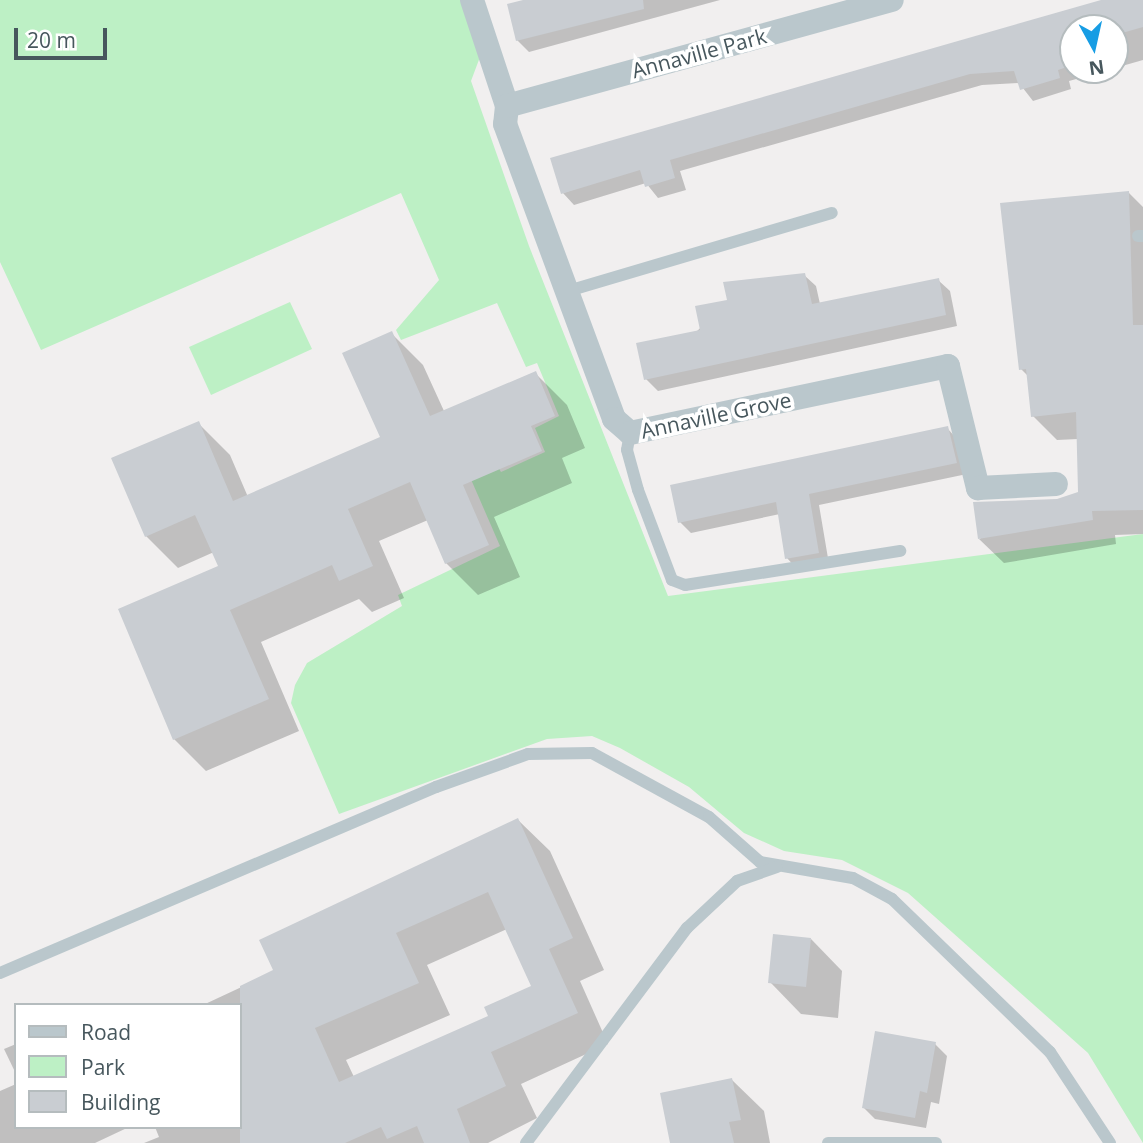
<!DOCTYPE html>
<style>
body{margin:0}
#map{position:relative;width:1143px;height:1143px;overflow:hidden;background:#f1efef;font-family:"Open Sans",sans-serif}
div>[style]{position:absolute}
.green>*{inset:0;background:#bdf0c5}
.shadow>*{inset:0;background:#0003}
.building>*{inset:0;background:#c9cdd2}
.service>*{height:12px;margin:-6px;padding:0 6px;transform-origin:6px;border-radius:6px;background:#bac7cc}
.minor>*{height:24px;margin:-12px;padding:0 12px;transform-origin:12px;border-radius:12px;background:#bac7cc}
span{translate:-50% -50%;white-space:nowrap;text-align:center;line-height:1.15;-webkit-text-stroke:7px #fff;paint-order:stroke}
.street-label{font-size:21px;color:#47575d}
.legend{position:absolute;left:14px;top:1003px;width:228px;height:126px;box-sizing:border-box;background:#fff;border:2px solid #b5bcbe;margin:0;padding:9px 12px;list-style:none;font-size:21px;color:#47575d}
.legend li{display:flex;align-items:center;gap:14px;height:35px}
.legend b{width:35px;border:2px solid #b5bcbe}
.north{position:absolute;left:1059px;top:14px;width:70px;height:70px;box-sizing:border-box;background:#fff;border:2px solid #b5bcbe;border-radius:50%;rotate:172deg;font-size:19px;font-weight:700;line-height:28px;text-align:center;color:#47575d}
.north::after{content:'';display:block;margin:auto;width:24px;height:32px;background:#179de4;clip-path:polygon(50% 0,100% 100%,50% 72%,0 100%)}
.scale{position:absolute;left:14px;top:28px;width:93px;height:32px;box-sizing:border-box;border:4px solid #47575d;border-top:0;padding-left:9px;font-size:21px;line-height:24px;white-space:nowrap;color:#47575d;-webkit-text-stroke:5px #fff;paint-order:stroke}
</style>
<div id="map">
<div class="green">
<div style="clip-path:polygon(0 0,465px 0,483px 49px,471px 81px,529px 246px,668px 596px,1143px 534px,1143px 1143px,1088px 1053px,908px 893px,842px 860px,784px 851px,744px 833px,689px 787px,620px 748px,592px 736px,547px 739px,339px 814px,291px 703px,295px 685px,307px 663px,402px 606px,398px 595px,500px 546px,463px 461px,488px 449px,501px 472px,545px 452px,535px 428px,559px 416px,537px 363px,526px 367px,497px 303px,401px 340px,396px 330px,439px 280px,401px 193px,41px 350px,0 262px)"></div>
<div style="clip-path:polygon(290px 302px,312px 349px,211px 395px,189px 347px)"></div>
</div>
<div class="shadow">
<div style="clip-path:polygon(528px 0,720px 0,529px 52px,517px 40px)"></div>
<div style="clip-path:polygon(1113px 0,1143px 0,1143px 60px,1115px 68px,1115px 28px,1073px 28px,1073px 70px,1109px 70px,1069px 81px,1071px 89px,1033px 101px,1019px 83px,982px 85px,680px 171px,686px 190px,658px 198px,646px 183px,574px 205px,563px 193px)"></div>
<div style="clip-path:polygon(1129px 193px,1143px 207px,1143px 534px,1115px 535px,1116px 544px,1004px 563px,979px 539px,1080px 493px,1078px 439px,1057px 440px,1033px 416px,1029px 377px,1021px 369px)"></div>
<div style="clip-path:polygon(804px 275px,816px 286px,820px 304px,938px 280px,950px 291px,957px 326px,658px 391px,646px 379px,729px 301px)"></div>
<div style="clip-path:polygon(391px 333px,423px 365px,444px 411px,535px 373px,567px 405px,585px 448px,562px 458px,572px 483px,494px 517px,520px 577px,478px 595px,446px 563px,428px 520px,379px 541px,404px 598px,372px 612px,359px 599px,261px 642px,299px 731px,206px 771px,174px 739px,220px 567px,214px 552px,178px 568px,146px 536px,198px 423px,230px 455px,248px 497px,383px 438px)"></div>
<div style="clip-path:polygon(947px 428px,958px 440px,967px 474px,819px 505px,829px 564px,798px 570px,787px 558px,780px 514px,691px 533px,680px 522px)"></div>
<div style="clip-path:polygon(evenodd,518px 820px,550px 851px,604px 970px,580px 981px,608px 1044px,521px 1084px,537px 1118px,488px 1143px,144px 1143px,159px 1137px,155px 1127px,240px 1127px,240px 1005px,203px 1005px,276px 971px,518px 820px,507px 929px,534px 987px,490px 1016px,354px 1077px,346px 1060px,450px 1015px,427px 965px,507px 929px)"></div>
<div style="clip-path:polygon(811px 939px,842px 971px,838px 1018px,801px 1014px,770px 982px)"></div>
<div style="clip-path:polygon(16px 1044px,16px 1074px,4px 1049px)"></div>
<div style="clip-path:polygon(935px 1044px,947px 1056px,939px 1104px,931px 1102px,926px 1128px,875px 1119px,864px 1108px)"></div>
<div style="clip-path:polygon(732px 1080px,764px 1111px,770px 1143px,672px 1143px)"></div>
<div style="clip-path:polygon(16px 1084px,16px 1127px,129px 1127px,95px 1143px,0 1143px,0 1091px)"></div>
</div>
<div class="building">
<div style="clip-path:polygon(523px 0,643px 0,644px 9px,516px 41px,507px 4px)"></div>
<div style="clip-path:polygon(1101px 0,1143px 0,1143px 27px,1115px 35px,1115px 28px,1073px 28px,1073px 65px,1058px 70px,1060px 78px,1020px 90px,1014px 71px,970px 74px,670px 160px,675px 178px,645px 187px,640px 170px,561px 194px,550px 158px)"></div>
<div style="clip-path:polygon(1129px 191px,1133px 325px,1143px 325px,1143px 510px,1092px 511px,1093px 520px,978px 539px,973px 502px,1057px 499px,1078px 492px,1076px 412px,1031px 417px,1026px 369px,1019px 370px,1000px 203px)"></div>
<div style="clip-path:polygon(805px 273px,812px 304px,939px 278px,946px 315px,644px 380px,636px 343px,700px 330px,695px 306px,727px 300px,723px 282px)"></div>
<div style="clip-path:polygon(392px 331px,430px 416px,536px 371px,555px 416px,531px 426px,542px 451px,463px 485px,489px 545px,445px 564px,410px 482px,348px 509px,373px 566px,339px 581px,332px 565px,230px 610px,269px 699px,173px 740px,118px 609px,218px 566px,195px 515px,145px 537px,111px 458px,199px 421px,233px 501px,380px 437px,342px 353px)"></div>
<div style="clip-path:polygon(948px 426px,957px 463px,809px 494px,819px 553px,785px 559px,776px 502px,678px 523px,670px 485px)"></div>
<div style="clip-path:polygon(evenodd,518px 818px,573px 938px,549px 949px,578px 1013px,491px 1052px,506px 1086px,457px 1109px,470px 1143px,424px 1143px,417px 1126px,387px 1139px,381px 1127px,345px 1143px,240px 1143px,240px 986px,273px 970px,259px 940px,518px 818px,488px 892px,531px 986px,484px 1007px,488px 1016px,339px 1082px,315px 1028px,419px 983px,396px 933px,488px 892px)"></div>
<div style="clip-path:polygon(773px 934px,811px 938px,806px 987px,768px 983px)"></div>
<div style="clip-path:polygon(875px 1031px,936px 1042px,927px 1093px,920px 1091px,915px 1118px,862px 1108px)"></div>
<div style="clip-path:polygon(732px 1078px,741px 1120px,729px 1122px,734px 1143px,670px 1143px,660px 1093px)"></div>
</div>
<div class="service">
<div style="left:1138px;top:236px;width:5px"></div>
<div style="left:568px;top:291px;width:275px;rotate:-16.5deg"></div>
<div style="left:630px;top:433px;width:17px;rotate:100deg"></div>
<div style="left:627px;top:450px;width:41px;rotate:74.6deg"></div>
<div style="left:638px;top:490px;width:96px;rotate:69.3deg"></div>
<div style="left:672px;top:580px;width:14px;rotate:21deg"></div>
<div style="left:685px;top:585px;width:218px;rotate:-9deg"></div>
<div style="left:0;top:973px;width:474px;rotate:-23.1deg"></div>
<div style="left:436px;top:787px;width:98px;rotate:-19.7deg"></div>
<div style="left:528px;top:754px;width:64px;rotate:-0.9deg"></div>
<div style="left:592px;top:753px;width:133px;rotate:28.7deg"></div>
<div style="left:709px;top:817px;width:68px;rotate:41.4deg"></div>
<div style="left:760px;top:862px;width:94px;rotate:9.8deg"></div>
<div style="left:853px;top:878px;width:44px;rotate:28.3deg"></div>
<div style="left:892px;top:899px;width:220px;rotate:44.1deg"></div>
<div style="left:1050px;top:1052px;width:109px;rotate:56.6deg"></div>
<div style="left:526px;top:1143px;width:269px;rotate:-53.2deg"></div>
<div style="left:687px;top:928px;width:69px;rotate:-43.2deg"></div>
<div style="left:737px;top:881px;width:42px;rotate:-19.3deg"></div>
<div style="left:828px;top:1143px;width:108px"></div>
</div>
<div class="minor">
<div style="left:472px;top:0;width:112px;rotate:71.7deg"></div>
<div style="left:507px;top:106px;width:18px;rotate:96deg"></div>
<div style="left:505px;top:124px;width:314px;rotate:69.7deg"></div>
<div style="left:614px;top:419px;width:21px;rotate:41deg"></div>
<div style="left:630px;top:433px;width:325px;rotate:-11.9deg"></div>
<div style="left:948px;top:366px;width:126px;rotate:76.2deg"></div>
<div style="left:978px;top:488px;width:78px;rotate:-2.9deg"></div>
<div style="left:507px;top:106px;width:399px;rotate:-15.4deg"></div>
</div>
<div class="street-label">
<span style="left:699px;top:53px;rotate:-15deg">Annaville Park</span>
<span style="left:716px;top:415px;rotate:-12deg">Annaville Grove</span>
</div>
<ul class="legend">
<li><b style="height:9px;background:#bac7cc"></b>Road</li>
<li><b style="height:19px;background:#bdf0c5"></b>Park</li>
<li><b style="height:19px;background:#c9cdd2"></b>Building</li>
</ul>
<div class="north">N</div>
<div class="scale">20 m</div>
</div>
